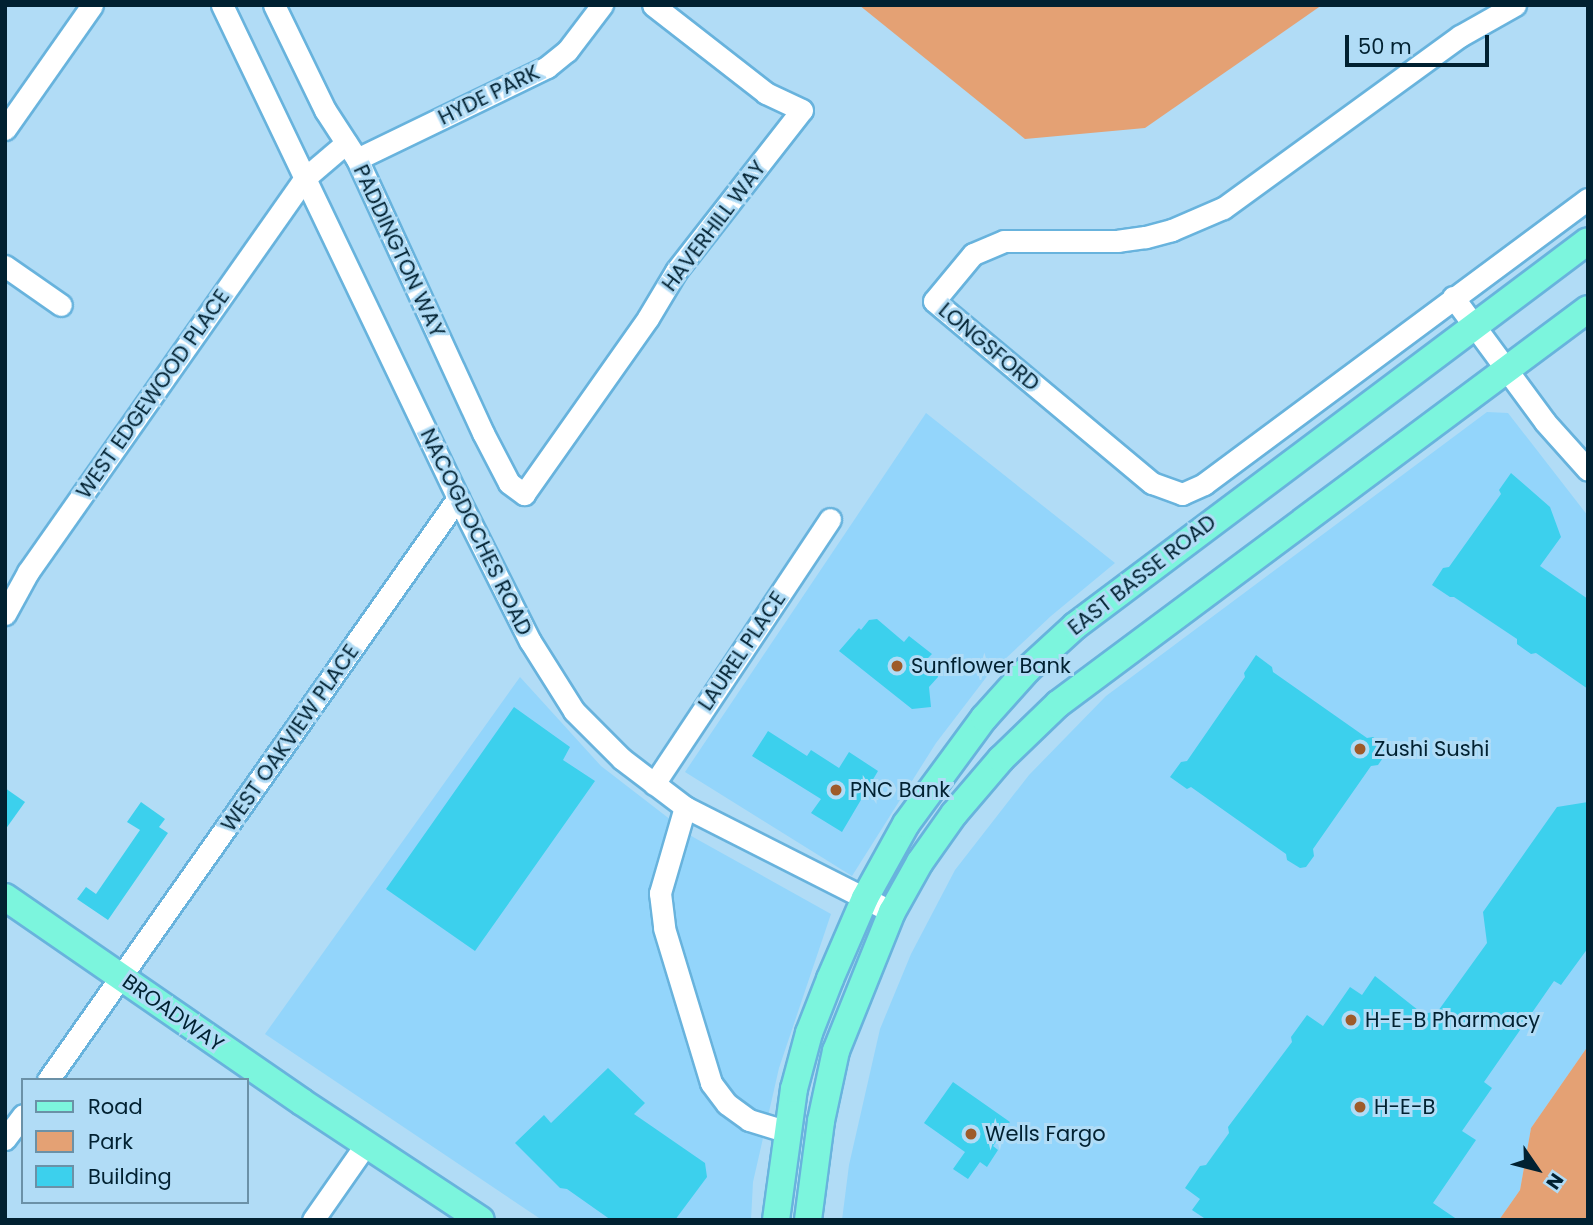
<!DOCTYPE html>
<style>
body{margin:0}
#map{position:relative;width:1593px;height:1225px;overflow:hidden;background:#b1dcf6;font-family:Poppins,sans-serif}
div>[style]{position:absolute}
.built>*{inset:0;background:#93d5fb}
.green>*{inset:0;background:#e4a174}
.building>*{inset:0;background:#3cd0ed}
.roads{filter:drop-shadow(2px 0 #68b3dd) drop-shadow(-2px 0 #68b3dd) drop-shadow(0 2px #68b3dd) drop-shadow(0 -2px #68b3dd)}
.minor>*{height:21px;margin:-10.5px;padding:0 10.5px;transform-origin:10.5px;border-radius:10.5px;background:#fff}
.major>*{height:26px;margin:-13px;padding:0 13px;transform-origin:13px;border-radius:13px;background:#7cf5dd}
.dots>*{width:19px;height:19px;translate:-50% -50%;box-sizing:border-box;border:4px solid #b1dcf6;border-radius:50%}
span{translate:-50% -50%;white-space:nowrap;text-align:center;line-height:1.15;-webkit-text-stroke:6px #b1dcf6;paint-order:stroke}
.street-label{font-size:21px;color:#012131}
.poi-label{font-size:21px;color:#012131}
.left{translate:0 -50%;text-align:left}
.frame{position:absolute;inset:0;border:7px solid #012131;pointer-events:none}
.legend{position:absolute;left:21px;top:1078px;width:228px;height:126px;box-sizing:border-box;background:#b1dcf6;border:2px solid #6b91a7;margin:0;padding:9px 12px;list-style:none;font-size:21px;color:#012131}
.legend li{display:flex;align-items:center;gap:14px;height:35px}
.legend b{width:35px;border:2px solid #6b91a7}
.north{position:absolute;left:1502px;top:1134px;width:70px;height:70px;-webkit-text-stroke:5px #b1dcf6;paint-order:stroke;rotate:125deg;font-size:19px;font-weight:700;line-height:28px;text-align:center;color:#012131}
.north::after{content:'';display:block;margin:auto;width:24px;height:32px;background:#012131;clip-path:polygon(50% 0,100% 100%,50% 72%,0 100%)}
.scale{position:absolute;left:1345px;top:35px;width:144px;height:32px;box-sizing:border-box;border:4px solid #012131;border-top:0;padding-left:9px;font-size:21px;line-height:24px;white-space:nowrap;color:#012131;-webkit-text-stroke:5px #b1dcf6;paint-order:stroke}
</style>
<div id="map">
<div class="built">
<div style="clip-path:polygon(1487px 412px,1508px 413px,1588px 516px,1588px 1046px,1531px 1128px,1520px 1190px,1499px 1220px,842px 1220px,849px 1165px,880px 1029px,911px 954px,955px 870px,1029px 775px,1106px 696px)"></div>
<div style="clip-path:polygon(926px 413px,1115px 563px,1051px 616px,988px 675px,936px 743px,852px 876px,685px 772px)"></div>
<div style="clip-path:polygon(520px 677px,601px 766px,693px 837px,831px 914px,779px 1068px,753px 1182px,751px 1220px,542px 1220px,265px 1034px)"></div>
</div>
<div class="green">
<div style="clip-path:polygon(859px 5px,1322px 5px,1145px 128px,1025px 139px)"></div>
<div style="clip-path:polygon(1588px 1046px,1588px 1220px,1499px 1220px,1520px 1190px,1531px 1128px)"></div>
</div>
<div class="building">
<div style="clip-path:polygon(1511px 473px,1550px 507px,1561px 537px,1540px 566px,1588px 599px,1588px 689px,1536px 653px,1531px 654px,1517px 644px,1517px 639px,1454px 597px,1450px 597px,1432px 585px,1443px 568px,1449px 567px,1501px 494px,1499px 490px)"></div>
<div style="clip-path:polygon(877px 619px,904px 642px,909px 636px,932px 654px,926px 660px,937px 669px,938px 677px,929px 687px,931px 707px,912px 709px,839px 651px,859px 628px,861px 630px,869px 620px)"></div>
<div style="clip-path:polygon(1256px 655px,1272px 667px,1273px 672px,1367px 738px,1373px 737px,1389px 749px,1378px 765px,1371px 766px,1313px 849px,1314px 856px,1306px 867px,1300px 868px,1287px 860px,1286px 854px,1191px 787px,1187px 789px,1170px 777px,1181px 762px,1187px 761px,1245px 677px,1244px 673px)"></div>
<div style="clip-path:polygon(514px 707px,570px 747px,563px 760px,595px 781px,475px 951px,386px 889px)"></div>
<div style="clip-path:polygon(768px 731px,807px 756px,811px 750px,839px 768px,849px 752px,878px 771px,842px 832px,811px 813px,821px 799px,752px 756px)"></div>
<div style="clip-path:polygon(5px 788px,25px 802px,5px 830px)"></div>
<div style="clip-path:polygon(141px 802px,165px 819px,159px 827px,168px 833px,108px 920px,77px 899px,86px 887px,96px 894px,140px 830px,127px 822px)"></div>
<div style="clip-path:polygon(1588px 802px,1588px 948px,1561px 985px,1554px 981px,1484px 1082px,1492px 1088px,1462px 1131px,1476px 1140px,1433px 1203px,1458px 1220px,1207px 1220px,1192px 1210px,1200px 1199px,1185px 1188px,1200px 1166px,1206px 1165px,1229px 1133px,1228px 1127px,1292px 1042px,1291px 1037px,1307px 1015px,1323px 1026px,1350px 987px,1362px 995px,1375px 976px,1423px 1014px,1438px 1011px,1487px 943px,1483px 912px,1557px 807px)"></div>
<div style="clip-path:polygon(608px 1068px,645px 1103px,634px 1114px,705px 1163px,707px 1177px,675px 1220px,611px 1220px,567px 1189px,560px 1188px,515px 1143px,544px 1115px,551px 1123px)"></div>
<div style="clip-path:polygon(953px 1082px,1010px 1122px,993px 1146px,998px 1150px,987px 1167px,980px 1162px,968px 1179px,953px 1169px,965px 1152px,924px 1123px)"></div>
</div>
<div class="roads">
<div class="minor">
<div style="left:222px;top:5px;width:547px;rotate:64.42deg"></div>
<div style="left:458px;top:498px;width:160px;rotate:63.3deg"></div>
<div style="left:530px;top:641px;width:83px;rotate:57.8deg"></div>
<div style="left:574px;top:711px;width:68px;rotate:45deg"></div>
<div style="left:622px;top:759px;width:79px;rotate:37.3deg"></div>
<div style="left:685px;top:807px;width:232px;rotate:26.9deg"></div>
<div style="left:274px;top:5px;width:117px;rotate:64.1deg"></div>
<div style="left:325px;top:110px;width:59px;rotate:56.9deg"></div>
<div style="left:357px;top:159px;width:302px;rotate:65.3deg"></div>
<div style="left:483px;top:433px;width:56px;rotate:62.5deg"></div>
<div style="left:509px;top:483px;width:19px;rotate:36deg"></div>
<div style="left:524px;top:494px;width:215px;rotate:-54.8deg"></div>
<div style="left:648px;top:318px;width:55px;rotate:-59.2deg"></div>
<div style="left:676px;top:271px;width:204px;rotate:-52deg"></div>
<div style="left:802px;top:110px;width:40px;rotate:-155deg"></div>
<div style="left:766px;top:93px;width:143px;rotate:-142.1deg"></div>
<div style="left:1515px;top:5px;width:63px;rotate:150.6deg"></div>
<div style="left:1460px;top:36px;width:293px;rotate:144deg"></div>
<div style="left:1223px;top:208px;width:56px;rotate:156.7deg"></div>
<div style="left:1172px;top:230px;width:28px;rotate:165deg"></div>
<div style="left:1145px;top:237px;width:27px;rotate:172deg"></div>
<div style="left:1118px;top:241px;width:114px;rotate:180deg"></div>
<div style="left:1004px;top:241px;width:34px;rotate:157deg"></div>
<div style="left:973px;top:254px;width:61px;rotate:129.7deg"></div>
<div style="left:934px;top:301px;width:284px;rotate:39.9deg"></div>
<div style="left:1152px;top:483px;width:32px;rotate:20deg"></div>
<div style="left:1182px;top:494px;width:24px;rotate:-24deg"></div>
<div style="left:1204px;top:484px;width:478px;rotate:-36.6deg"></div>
<div style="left:5px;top:129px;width:151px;rotate:-54.9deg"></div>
<div style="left:357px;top:159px;width:211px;rotate:-25.8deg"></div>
<div style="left:547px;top:67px;width:26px;rotate:-39deg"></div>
<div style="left:567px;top:51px;width:58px;rotate:-52.7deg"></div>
<div style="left:5px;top:266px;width:68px;rotate:34.9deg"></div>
<div style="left:1453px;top:297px;width:155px;rotate:53.6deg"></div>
<div style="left:1545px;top:422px;width:64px;rotate:48.1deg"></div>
<div style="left:5px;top:614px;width:48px;rotate:-61.3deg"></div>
<div style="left:28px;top:572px;width:482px;rotate:-54.9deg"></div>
<div style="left:305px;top:178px;width:54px;rotate:-40.5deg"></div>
<div style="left:654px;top:784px;width:318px;rotate:-56.4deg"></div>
<div style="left:685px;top:807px;width:90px;rotate:106.2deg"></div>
<div style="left:660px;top:893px;width:35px;rotate:83deg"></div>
<div style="left:664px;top:928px;width:162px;rotate:73.1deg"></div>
<div style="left:711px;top:1083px;width:26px;rotate:53deg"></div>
<div style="left:727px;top:1104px;width:27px;rotate:36deg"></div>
<div style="left:749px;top:1120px;width:39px;rotate:17deg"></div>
<div style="left:48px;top:1080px;width:712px;rotate:-54.84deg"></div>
<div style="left:5px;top:1139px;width:30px;rotate:-53deg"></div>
<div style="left:313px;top:1220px;width:93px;rotate:-55.1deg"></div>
</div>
<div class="major">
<div style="left:5px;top:897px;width:361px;rotate:34.6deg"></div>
<div style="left:302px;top:1102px;width:214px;rotate:33.4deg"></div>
<div style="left:776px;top:1220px;width:132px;rotate:-82.2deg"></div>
<div style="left:794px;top:1089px;width:58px;rotate:-75deg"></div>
<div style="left:809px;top:1033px;width:58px;rotate:-68.7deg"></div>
<div style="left:830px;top:979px;width:88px;rotate:-66.6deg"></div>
<div style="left:865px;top:898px;width:85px;rotate:-61deg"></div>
<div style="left:906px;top:824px;width:132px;rotate:-53.7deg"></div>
<div style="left:984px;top:718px;width:64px;rotate:-48.1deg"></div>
<div style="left:1027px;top:670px;width:65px;rotate:-42.5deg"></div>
<div style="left:1075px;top:626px;width:641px;rotate:-36.89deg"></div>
<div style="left:808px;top:1220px;width:100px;rotate:-82.5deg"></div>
<div style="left:821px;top:1121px;width:72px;rotate:-77.9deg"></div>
<div style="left:836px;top:1051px;width:150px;rotate:-68.1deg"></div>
<div style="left:892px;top:912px;width:57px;rotate:-60.8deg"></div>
<div style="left:920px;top:862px;width:59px;rotate:-54.7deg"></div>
<div style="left:954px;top:814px;width:72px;rotate:-49.5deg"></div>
<div style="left:1001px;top:759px;width:79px;rotate:-44deg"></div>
<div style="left:1058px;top:704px;width:661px;rotate:-36.7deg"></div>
</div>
</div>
<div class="dots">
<div style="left:897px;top:666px;background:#9e5b2a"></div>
<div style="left:1360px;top:749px;background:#9e5b2a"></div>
<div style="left:836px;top:790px;background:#9e5b2a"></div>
<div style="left:1351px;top:1020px;background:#9e5b2a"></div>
<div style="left:1360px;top:1107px;background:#9e5b2a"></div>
<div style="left:971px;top:1134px;background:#9e5b2a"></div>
</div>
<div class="street-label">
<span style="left:489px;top:95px;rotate:-26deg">HYDE PARK</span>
<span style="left:714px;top:226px;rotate:-53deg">HAVERHILL WAY</span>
<span style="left:399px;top:251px;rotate:65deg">PADDINGTON WAY</span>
<span style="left:989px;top:347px;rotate:40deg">LONGSFORD</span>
<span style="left:153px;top:394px;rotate:-55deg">WEST EDGEWOOD PLACE</span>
<span style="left:476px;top:532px;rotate:64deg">NACOGDOCHES ROAD</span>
<span style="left:1142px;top:575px;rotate:-38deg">EAST BASSE ROAD</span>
<span style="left:742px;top:651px;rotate:-56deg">LAUREL PLACE</span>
<span style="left:290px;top:738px;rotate:-55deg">WEST OAKVIEW PLACE</span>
<span style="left:173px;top:1013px;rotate:35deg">BROADWAY</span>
</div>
<div class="poi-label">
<span class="left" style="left:911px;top:666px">Sunflower Bank</span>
<span class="left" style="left:1374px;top:749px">Zushi Sushi</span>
<span class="left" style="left:850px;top:790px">PNC Bank</span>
<span class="left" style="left:1365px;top:1020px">H-E-B Pharmacy</span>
<span class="left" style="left:1374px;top:1107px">H-E-B</span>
<span class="left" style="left:985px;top:1134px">Wells Fargo</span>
</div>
<div class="frame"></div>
<ul class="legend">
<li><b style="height:9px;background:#7cf5dd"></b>Road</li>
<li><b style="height:19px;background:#e4a174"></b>Park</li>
<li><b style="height:19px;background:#3cd0ed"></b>Building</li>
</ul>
<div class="north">N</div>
<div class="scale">50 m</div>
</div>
